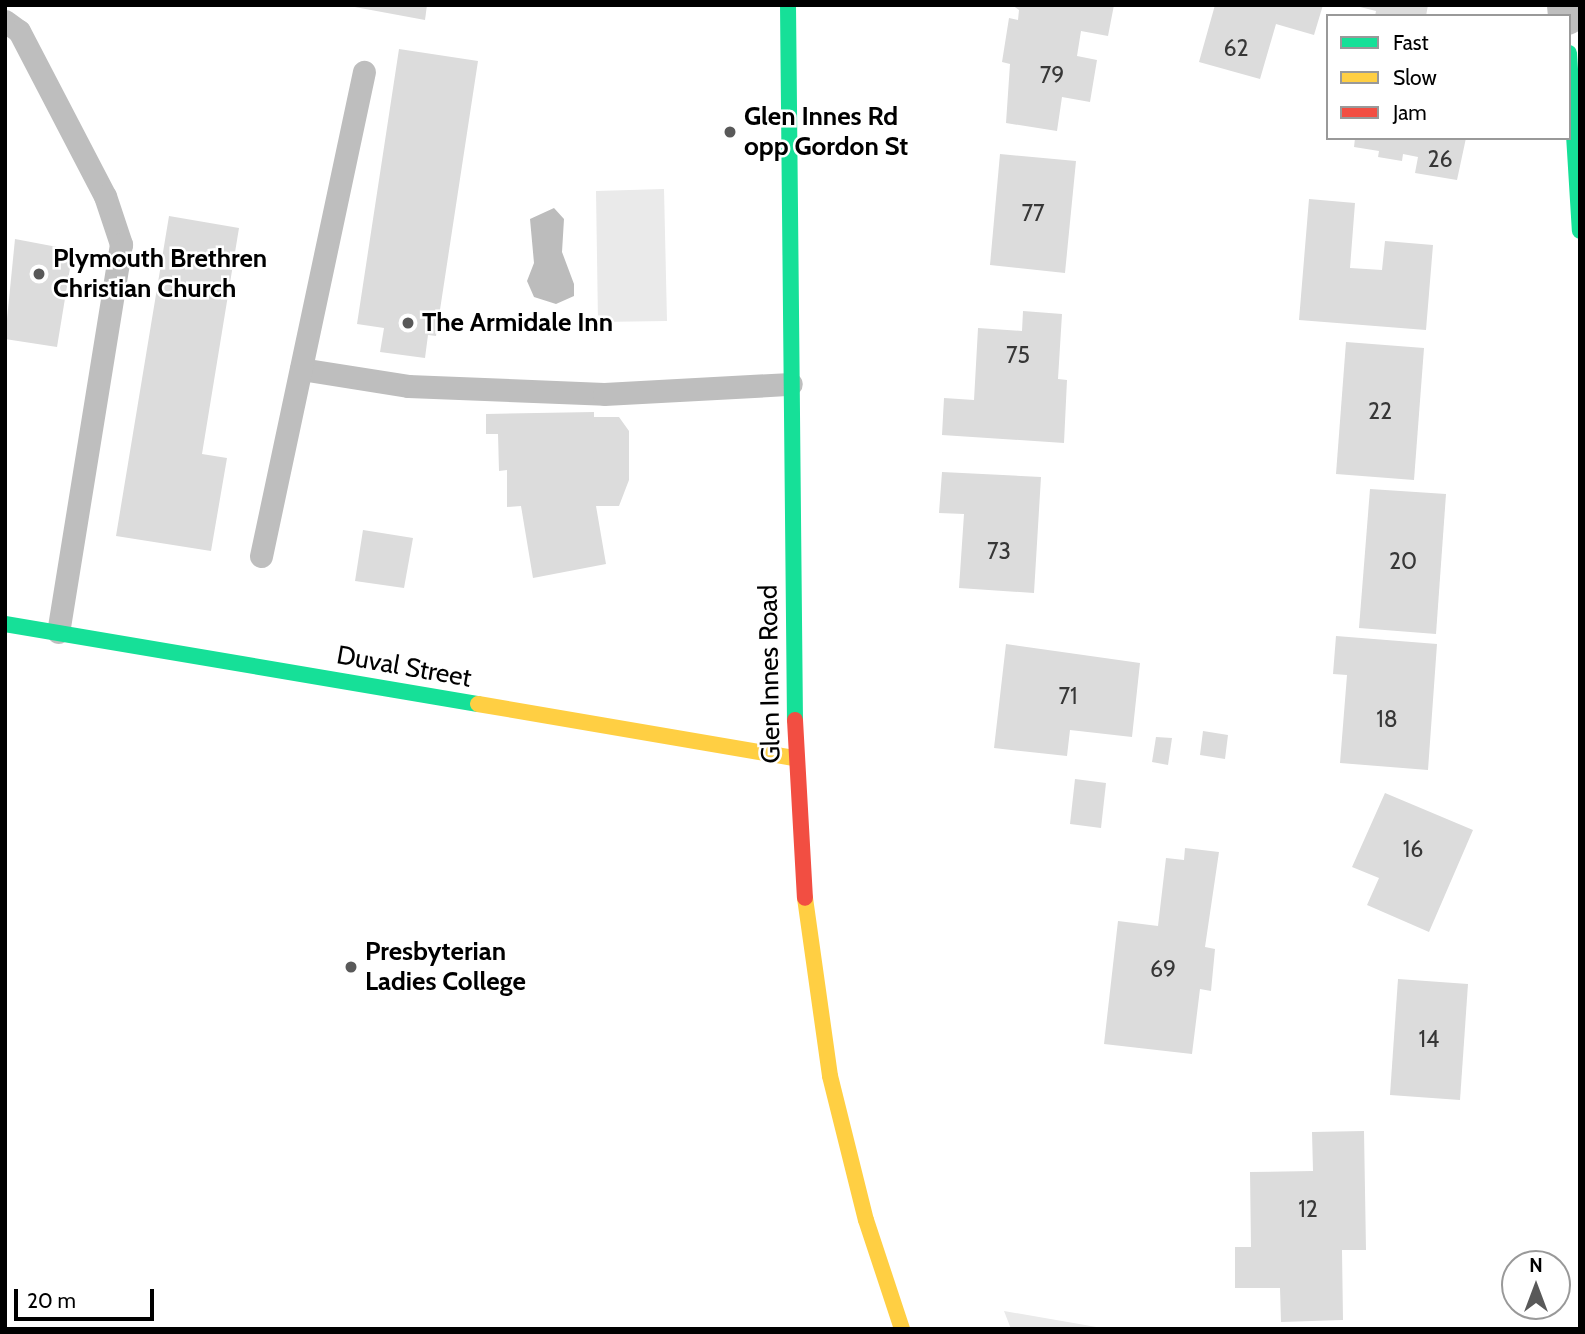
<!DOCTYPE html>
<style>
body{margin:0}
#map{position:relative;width:1585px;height:1334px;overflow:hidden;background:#fff;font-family:Cabin,sans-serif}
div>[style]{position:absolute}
.green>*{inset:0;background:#eaeaea}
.water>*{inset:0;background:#bcbcbc}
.building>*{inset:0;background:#dcdcdc}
.lane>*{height:23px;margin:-11.5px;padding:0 11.5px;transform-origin:11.5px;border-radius:11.5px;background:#bebebe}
.street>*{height:38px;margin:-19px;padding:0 19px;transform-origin:19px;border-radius:19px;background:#bebebe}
.fast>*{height:16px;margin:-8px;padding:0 8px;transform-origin:8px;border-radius:8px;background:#16e098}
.slow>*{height:16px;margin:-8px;padding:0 8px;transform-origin:8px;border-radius:8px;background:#ffcf43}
.jam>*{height:16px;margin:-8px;padding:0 8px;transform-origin:8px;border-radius:8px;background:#f24e42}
.dots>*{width:19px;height:19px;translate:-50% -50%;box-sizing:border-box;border:4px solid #fff;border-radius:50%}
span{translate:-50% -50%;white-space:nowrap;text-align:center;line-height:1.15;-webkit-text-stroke:5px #fff;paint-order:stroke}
.number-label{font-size:23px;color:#373737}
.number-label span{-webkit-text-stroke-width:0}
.poi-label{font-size:26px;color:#000;font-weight:700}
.left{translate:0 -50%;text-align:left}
.street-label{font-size:26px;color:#000}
.frame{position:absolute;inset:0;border:7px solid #000;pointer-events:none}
.legend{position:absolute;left:1326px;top:14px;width:245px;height:126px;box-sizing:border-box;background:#fff;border:2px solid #999;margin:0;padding:9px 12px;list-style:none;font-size:21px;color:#000}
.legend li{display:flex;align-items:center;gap:14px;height:35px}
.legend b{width:35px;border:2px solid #999}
.north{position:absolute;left:1501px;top:1250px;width:70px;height:70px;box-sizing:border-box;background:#fff;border:2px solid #999;border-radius:50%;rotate:0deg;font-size:19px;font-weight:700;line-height:28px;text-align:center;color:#000}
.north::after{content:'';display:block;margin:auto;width:24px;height:32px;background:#595959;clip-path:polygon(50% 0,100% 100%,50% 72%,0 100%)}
.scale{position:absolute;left:14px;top:1289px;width:140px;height:32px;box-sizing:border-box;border:4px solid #000;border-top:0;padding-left:9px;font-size:21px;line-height:24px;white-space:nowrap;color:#000;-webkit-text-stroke:5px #fff;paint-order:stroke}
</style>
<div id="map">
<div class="green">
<div style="clip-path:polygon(664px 189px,667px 321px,598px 322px,596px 191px)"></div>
<div style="clip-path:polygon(1004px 1311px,1108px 1329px,1011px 1329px)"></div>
</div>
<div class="water">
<div style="clip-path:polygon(554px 208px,564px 219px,562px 252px,574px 284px,574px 296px,556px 304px,534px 297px,527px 281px,534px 263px,530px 219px)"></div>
</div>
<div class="building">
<div style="clip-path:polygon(344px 5px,427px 5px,425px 20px)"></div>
<div style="clip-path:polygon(1012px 5px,1114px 5px,1108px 36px,1081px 31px,1077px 56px,1097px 60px,1090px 102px,1062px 97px,1057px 131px,1006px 123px,1010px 64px,1002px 62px,1009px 18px,1018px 20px,1019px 10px)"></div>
<div style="clip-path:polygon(1215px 5px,1323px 5px,1314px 35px,1276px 24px,1260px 79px,1199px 62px)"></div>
<div style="clip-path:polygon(1352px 5px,1428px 5px,1426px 16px,1375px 16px,1376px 11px)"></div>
<div style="clip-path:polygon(399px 49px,478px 61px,436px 336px,428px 335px,425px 358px,380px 352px,384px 328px,357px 324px)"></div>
<div style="clip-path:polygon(1355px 138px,1466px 138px,1457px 180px,1415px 173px,1418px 157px,1403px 154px,1402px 161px,1378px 157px,1379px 151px,1354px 147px)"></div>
<div style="clip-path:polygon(1000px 154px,1076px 161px,1065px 273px,990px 265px)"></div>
<div style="clip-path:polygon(1309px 199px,1355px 203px,1350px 268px,1382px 270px,1385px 241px,1433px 245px,1426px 330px,1299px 320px)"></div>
<div style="clip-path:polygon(169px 216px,239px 228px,202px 454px,227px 458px,211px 551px,116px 536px)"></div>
<div style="clip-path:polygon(15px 239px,73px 250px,57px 347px,5px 339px)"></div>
<div style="clip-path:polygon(1023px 311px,1062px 314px,1058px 379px,1067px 380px,1064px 443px,942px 435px,944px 398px,974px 400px,978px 328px,1022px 331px)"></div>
<div style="clip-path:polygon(1346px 342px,1424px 348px,1414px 480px,1336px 474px)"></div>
<div style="clip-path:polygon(594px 412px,594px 417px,619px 417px,629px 431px,629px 480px,619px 506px,596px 506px,606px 564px,533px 578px,521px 506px,507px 507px,507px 470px,499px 471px,498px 434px,486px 434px,486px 414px)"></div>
<div style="clip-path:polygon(942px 472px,1041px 477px,1034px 593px,959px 588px,964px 514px,939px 513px)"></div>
<div style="clip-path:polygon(1370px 489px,1446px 494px,1436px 634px,1359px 628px)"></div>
<div style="clip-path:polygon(363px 530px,413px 538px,404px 588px,355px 581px)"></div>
<div style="clip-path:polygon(1336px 636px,1437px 644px,1428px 770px,1340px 763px,1347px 675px,1333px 674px)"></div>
<div style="clip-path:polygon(1006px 644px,1140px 663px,1132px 737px,1070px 730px,1067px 756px,994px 748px)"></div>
<div style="clip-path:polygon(1203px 731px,1228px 735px,1225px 759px,1200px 755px)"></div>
<div style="clip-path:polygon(1156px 737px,1172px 738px,1168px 765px,1152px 762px)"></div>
<div style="clip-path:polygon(1075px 779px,1106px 783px,1101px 828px,1070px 824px)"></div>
<div style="clip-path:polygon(1385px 793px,1473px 830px,1429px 932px,1367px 905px,1379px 878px,1352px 867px)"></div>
<div style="clip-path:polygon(1185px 848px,1219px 852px,1205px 947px,1215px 949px,1211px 991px,1200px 989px,1192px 1054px,1104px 1044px,1118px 921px,1158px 926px,1166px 858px,1184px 860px)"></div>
<div style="clip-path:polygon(1398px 979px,1468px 984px,1460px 1100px,1390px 1095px)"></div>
<div style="clip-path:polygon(1364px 1131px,1366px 1250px,1342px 1250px,1343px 1320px,1281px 1322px,1280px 1288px,1235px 1288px,1235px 1247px,1251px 1247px,1250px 1172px,1313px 1171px,1312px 1132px)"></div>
</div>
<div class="lane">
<div style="left:5px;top:21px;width:17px;rotate:36deg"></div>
<div style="left:19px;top:31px;width:186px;rotate:62.5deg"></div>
<div style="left:105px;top:196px;width:51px;rotate:71.6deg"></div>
<div style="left:121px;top:244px;width:393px;rotate:99.2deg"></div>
<div style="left:301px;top:369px;width:108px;rotate:9deg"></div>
<div style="left:408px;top:386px;width:196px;rotate:2.3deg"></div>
<div style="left:604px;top:394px;width:187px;rotate:-3.1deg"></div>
<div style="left:261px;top:556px;width:495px;rotate:-78deg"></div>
</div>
<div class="street">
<div style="left:1566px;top:5px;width:11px;rotate:85deg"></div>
</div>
<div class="fast">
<div style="left:788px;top:5px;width:715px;rotate:89.44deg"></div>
<div style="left:1569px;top:53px;width:178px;rotate:86.5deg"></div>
<div style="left:5px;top:624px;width:480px;rotate:9.6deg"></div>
</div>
<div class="slow">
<div style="left:478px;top:704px;width:322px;rotate:9.7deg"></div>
<div style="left:805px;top:898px;width:180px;rotate:82deg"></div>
<div style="left:830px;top:1076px;width:148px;rotate:76deg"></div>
<div style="left:866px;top:1220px;width:115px;rotate:71.7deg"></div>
</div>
<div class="jam">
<div style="left:795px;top:720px;width:178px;rotate:86.8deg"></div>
</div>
<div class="dots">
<div style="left:730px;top:132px;background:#595959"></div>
<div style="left:39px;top:274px;background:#595959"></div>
<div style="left:408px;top:323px;background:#595959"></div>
<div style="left:351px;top:967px;background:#595959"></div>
</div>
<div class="number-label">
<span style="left:1236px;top:48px">62</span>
<span style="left:1052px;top:75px">79</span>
<span style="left:1440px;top:159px">26</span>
<span style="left:1033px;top:213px">77</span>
<span style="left:1018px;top:355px">75</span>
<span style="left:1380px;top:411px">22</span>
<span style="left:999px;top:551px">73</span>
<span style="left:1403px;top:561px">20</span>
<span style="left:1068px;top:696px">71</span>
<span style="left:1387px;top:719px">18</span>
<span style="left:1413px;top:849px">16</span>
<span style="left:1163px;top:969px">69</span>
<span style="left:1429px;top:1039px">14</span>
<span style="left:1308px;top:1209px">12</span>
</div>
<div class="poi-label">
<span class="left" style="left:744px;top:132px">Glen Innes Rd<br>opp Gordon St</span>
<span class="left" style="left:53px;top:274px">Plymouth Brethren<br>Christian Church</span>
<span class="left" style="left:422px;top:323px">The Armidale Inn</span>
<span class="left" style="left:365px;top:967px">Presbyterian<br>Ladies College</span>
</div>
<div class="street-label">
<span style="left:404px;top:667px;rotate:10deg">Duval Street</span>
<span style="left:770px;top:674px;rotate:-91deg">Glen Innes Road</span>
</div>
<div class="frame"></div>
<ul class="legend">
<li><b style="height:9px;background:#16e098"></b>Fast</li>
<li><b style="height:9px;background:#ffcf43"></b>Slow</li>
<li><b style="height:9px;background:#f24e42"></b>Jam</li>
</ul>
<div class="north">N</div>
<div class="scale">20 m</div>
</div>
